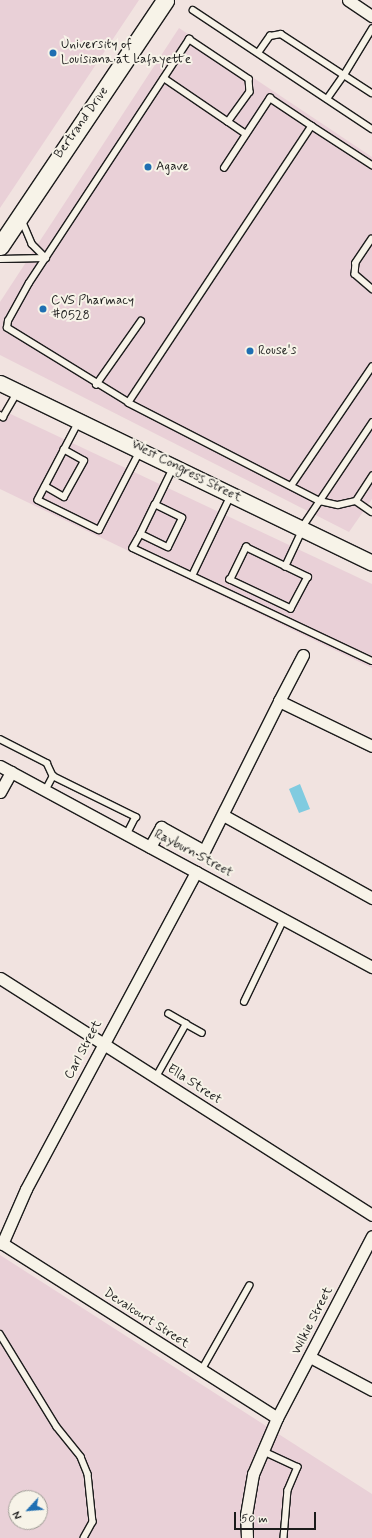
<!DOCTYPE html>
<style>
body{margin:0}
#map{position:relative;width:372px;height:1538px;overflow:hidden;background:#f1e3e0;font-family:Mynerve,sans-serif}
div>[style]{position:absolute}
.built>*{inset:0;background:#e9d0d7}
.water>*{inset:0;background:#80cbe0}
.roads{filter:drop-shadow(1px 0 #1c1c1c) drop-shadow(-1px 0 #1c1c1c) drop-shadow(0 1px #1c1c1c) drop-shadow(0 -1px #1c1c1c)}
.service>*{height:5.5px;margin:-2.75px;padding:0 2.75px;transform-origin:2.75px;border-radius:2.75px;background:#f7f3e8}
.minor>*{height:11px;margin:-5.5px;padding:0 5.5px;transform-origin:5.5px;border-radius:5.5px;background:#f7f3e8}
.secondary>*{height:15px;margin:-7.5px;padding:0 7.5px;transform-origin:7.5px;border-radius:7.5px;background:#f7f3e8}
.primary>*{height:17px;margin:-8.5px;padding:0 8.5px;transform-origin:8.5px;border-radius:8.5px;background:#f7f3e8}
.dots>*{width:11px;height:11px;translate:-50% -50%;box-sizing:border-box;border:2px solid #f7f3e8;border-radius:50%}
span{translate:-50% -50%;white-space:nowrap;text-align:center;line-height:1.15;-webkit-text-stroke:4px #f7f3e8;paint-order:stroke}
.poi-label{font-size:13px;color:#1c1c1c}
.left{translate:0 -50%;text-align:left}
.street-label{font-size:13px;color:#1c1c1c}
.north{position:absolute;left:8px;top:1490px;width:40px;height:40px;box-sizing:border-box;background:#f7f3e8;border:1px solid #9f9d96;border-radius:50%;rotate:244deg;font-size:11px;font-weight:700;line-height:16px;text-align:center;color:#1c1c1c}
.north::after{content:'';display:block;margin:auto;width:14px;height:18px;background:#1f6fb2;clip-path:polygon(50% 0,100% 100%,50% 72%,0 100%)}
.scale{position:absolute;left:234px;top:1512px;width:82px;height:18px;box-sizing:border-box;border:2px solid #1c1c1c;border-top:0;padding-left:5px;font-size:12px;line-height:14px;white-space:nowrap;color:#1c1c1c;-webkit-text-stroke:3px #f7f3e8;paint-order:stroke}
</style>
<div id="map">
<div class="built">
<div style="clip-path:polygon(0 0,139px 0,0 208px)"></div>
<div style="clip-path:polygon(179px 28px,372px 157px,372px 499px,349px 532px,0 355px,0 302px)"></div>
<div style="clip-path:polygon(0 409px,372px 584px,372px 668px,0 489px)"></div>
<div style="clip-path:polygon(evenodd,0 1255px,372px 1494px,372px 1538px,0 1538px,0 1255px,16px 1498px,40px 1498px,40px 1522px,16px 1522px,16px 1498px)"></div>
</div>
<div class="water">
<div style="clip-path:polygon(300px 784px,310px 809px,299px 813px,289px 789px)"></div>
</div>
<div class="roads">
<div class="service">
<div style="left:193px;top:10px;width:215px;rotate:33.6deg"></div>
<div style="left:258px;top:53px;width:21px;rotate:-55deg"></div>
<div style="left:270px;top:36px;width:11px;rotate:-10deg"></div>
<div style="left:281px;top:34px;width:75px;rotate:33.1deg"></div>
<div style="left:344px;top:75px;width:54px;rotate:-58.7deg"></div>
<div style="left:164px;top:78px;width:99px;rotate:34.3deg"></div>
<div style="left:327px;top:99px;width:29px;rotate:-55deg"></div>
<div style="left:344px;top:75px;width:33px;rotate:33deg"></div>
<div style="left:312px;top:126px;width:72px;rotate:33deg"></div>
<div style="left:224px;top:168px;width:84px;rotate:-56.7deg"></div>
<div style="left:270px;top:98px;width:50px;rotate:33.7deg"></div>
<div style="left:312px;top:126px;width:332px;rotate:123.5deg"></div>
<div style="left:129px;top:403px;width:143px;rotate:-148.4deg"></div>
<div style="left:7px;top:328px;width:7px;rotate:-82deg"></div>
<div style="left:8px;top:321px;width:43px;rotate:-61.1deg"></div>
<div style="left:29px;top:283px;width:292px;rotate:-56.7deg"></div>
<div style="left:189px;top:39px;width:72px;rotate:33.7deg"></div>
<div style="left:249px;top:79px;width:13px;rotate:86deg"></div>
<div style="left:250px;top:92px;width:37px;rotate:126deg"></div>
<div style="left:22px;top:220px;width:26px;rotate:67deg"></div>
<div style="left:32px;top:244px;width:20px;rotate:45deg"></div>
<div style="left:372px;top:239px;width:29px;rotate:124deg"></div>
<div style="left:356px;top:263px;width:11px;rotate:95deg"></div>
<div style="left:355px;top:274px;width:23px;rotate:41deg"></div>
<div style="left:0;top:259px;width:45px;rotate:-1.3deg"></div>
<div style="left:96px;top:385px;width:78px;rotate:-54.9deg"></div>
<div style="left:129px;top:403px;width:215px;rotate:27.2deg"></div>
<div style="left:320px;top:501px;width:18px;rotate:13deg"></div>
<div style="left:338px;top:505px;width:18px;rotate:-13deg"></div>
<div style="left:356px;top:501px;width:19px;rotate:35deg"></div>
<div style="left:0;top:415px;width:4px;rotate:34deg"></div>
<div style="left:3px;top:417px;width:28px;rotate:-60deg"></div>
<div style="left:79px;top:422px;width:88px;rotate:117.7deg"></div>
<div style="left:38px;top:500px;width:68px;rotate:26.2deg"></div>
<div style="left:99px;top:530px;width:89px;rotate:-62.6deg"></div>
<div style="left:45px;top:486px;width:22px;rotate:30deg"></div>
<div style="left:64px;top:497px;width:41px;rotate:-60.9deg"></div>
<div style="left:84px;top:461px;width:23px;rotate:-151deg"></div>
<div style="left:291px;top:486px;width:144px;rotate:-55.8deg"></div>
<div style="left:356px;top:501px;width:30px;rotate:-57deg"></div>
<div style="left:155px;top:505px;width:32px;rotate:116deg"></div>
<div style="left:141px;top:534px;width:30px;rotate:26deg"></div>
<div style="left:168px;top:547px;width:32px;rotate:-64deg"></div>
<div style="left:182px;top:518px;width:30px;rotate:-154deg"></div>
<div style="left:155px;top:505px;width:41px;rotate:-64.1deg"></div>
<div style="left:301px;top:529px;width:128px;rotate:-56.2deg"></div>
<div style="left:141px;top:534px;width:16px;rotate:120deg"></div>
<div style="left:133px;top:548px;width:264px;rotate:25.3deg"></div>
<div style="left:246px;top:547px;width:69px;rotate:25.8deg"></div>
<div style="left:308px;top:577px;width:36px;rotate:118deg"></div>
<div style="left:291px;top:609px;width:68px;rotate:-154.6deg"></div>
<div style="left:230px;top:580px;width:37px;rotate:-64deg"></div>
<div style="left:285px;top:567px;width:40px;rotate:-65deg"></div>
<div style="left:192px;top:576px;width:90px;rotate:-64.3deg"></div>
<div style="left:0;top:739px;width:53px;rotate:27.1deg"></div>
<div style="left:47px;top:763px;width:14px;rotate:65deg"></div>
<div style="left:53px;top:776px;width:93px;rotate:26.3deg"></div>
<div style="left:136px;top:817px;width:20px;rotate:117deg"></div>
<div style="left:45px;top:791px;width:17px;rotate:-62deg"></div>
<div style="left:244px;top:1002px;width:92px;rotate:-64.3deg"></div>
<div style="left:186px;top:1024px;width:18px;rotate:29deg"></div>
<div style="left:156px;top:1077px;width:61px;rotate:-60.5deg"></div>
<div style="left:186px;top:1024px;width:20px;rotate:-150deg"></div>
<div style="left:0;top:1334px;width:109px;rotate:58.5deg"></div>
<div style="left:57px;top:1427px;width:38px;rotate:51deg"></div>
<div style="left:81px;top:1457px;width:18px;rotate:68deg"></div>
<div style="left:88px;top:1474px;width:48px;rotate:84.1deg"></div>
<div style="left:93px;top:1522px;width:18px;rotate:119deg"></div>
<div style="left:201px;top:1371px;width:98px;rotate:-60.5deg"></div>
<div style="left:263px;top:1451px;width:38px;rotate:25deg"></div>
<div style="left:298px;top:1467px;width:25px;rotate:113deg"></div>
<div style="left:288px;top:1490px;width:48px;rotate:94.8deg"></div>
</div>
<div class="minor">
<div style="left:348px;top:0;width:29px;rotate:34deg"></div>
<div style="left:303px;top:655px;width:52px;rotate:117.6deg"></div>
<div style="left:279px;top:701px;width:103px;rotate:25.8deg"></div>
<div style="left:0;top:766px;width:423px;rotate:28.4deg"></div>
<div style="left:0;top:792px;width:23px;rotate:-61deg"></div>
<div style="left:223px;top:815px;width:171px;rotate:29.1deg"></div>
<div style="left:150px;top:847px;width:23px;rotate:-61deg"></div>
<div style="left:161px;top:827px;width:49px;rotate:29.2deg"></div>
<div style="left:204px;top:851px;width:168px;rotate:-63.4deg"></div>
<div style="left:0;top:978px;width:441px;rotate:32.5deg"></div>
<div style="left:0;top:1242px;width:328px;rotate:32.4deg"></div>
<div style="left:2px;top:1244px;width:60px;rotate:-66.4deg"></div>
<div style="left:26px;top:1189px;width:360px;rotate:-61.8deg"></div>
<div style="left:310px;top:1357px;width:70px;rotate:28deg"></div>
<div style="left:247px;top:1538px;width:23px;rotate:-92deg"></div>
<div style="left:246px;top:1515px;width:42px;rotate:-80.3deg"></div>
<div style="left:253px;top:1474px;width:61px;rotate:-66.8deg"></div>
<div style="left:277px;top:1418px;width:205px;rotate:-62.4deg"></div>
</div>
<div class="secondary">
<div style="left:0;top:383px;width:413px;rotate:25.8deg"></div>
</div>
<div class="primary">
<div style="left:0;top:246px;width:296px;rotate:-56.1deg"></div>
</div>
</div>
<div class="dots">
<div style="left:53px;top:53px;background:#1f6fb2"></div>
<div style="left:148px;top:167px;background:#1f6fb2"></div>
<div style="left:43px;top:309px;background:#1f6fb2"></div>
<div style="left:250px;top:351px;background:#1f6fb2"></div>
</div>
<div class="poi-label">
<span class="left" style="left:61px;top:53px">University of<br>Louisiana at Lafayette</span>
<span class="left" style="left:156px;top:167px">Agave</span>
<span class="left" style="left:51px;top:309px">CVS Pharmacy<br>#0528</span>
<span class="left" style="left:258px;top:351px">Rouse's</span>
</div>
<div class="street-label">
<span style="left:82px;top:123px;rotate:-55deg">Bertrand Drive</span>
<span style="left:186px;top:472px;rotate:27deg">West Congress Street</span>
<span style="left:193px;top:854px;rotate:28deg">Rayburn Street</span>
<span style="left:84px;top:1050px;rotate:-62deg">Carl Street</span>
<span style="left:194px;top:1085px;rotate:33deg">Ella Street</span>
<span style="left:146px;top:1319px;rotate:33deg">Devalcourt Street</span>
<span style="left:313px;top:1321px;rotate:-63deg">Wilkie Street</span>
</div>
<div class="north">N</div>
<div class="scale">50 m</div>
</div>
